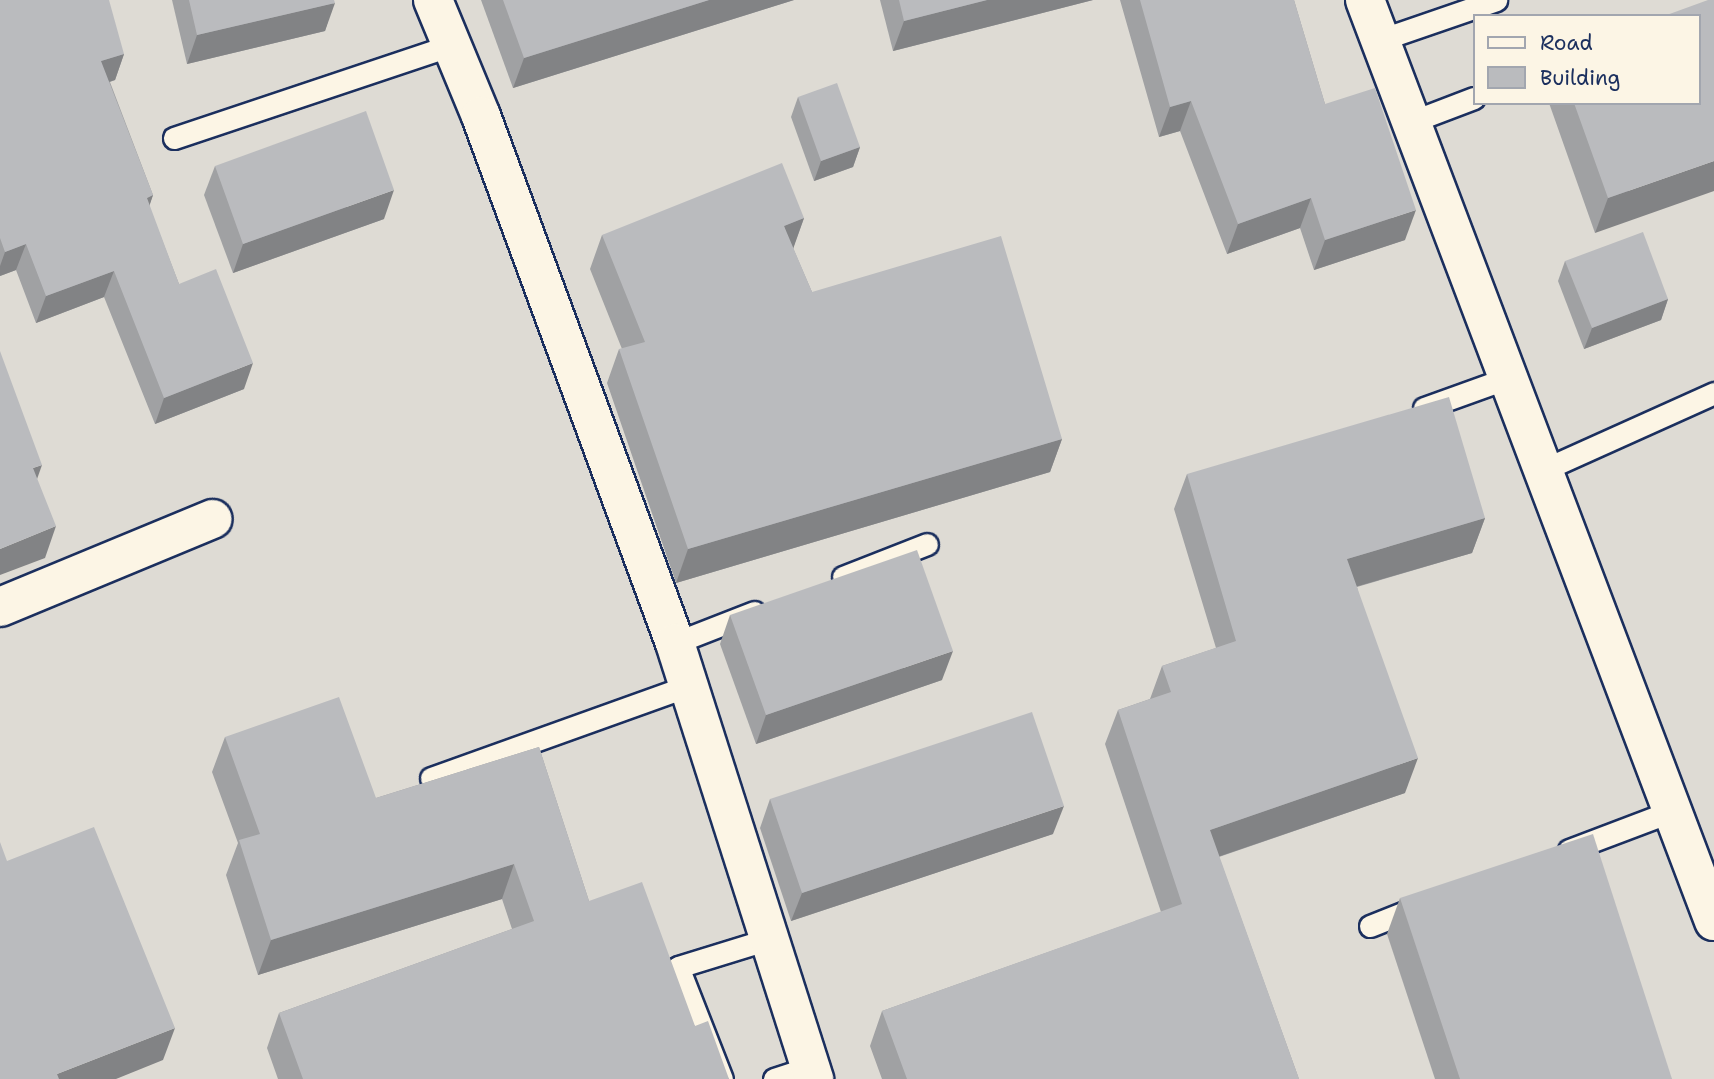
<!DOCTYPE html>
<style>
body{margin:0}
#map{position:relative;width:1714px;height:1079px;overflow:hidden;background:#eee9dd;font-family:"Shantell Sans",sans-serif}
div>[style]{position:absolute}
.built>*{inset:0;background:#dedbd4}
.roads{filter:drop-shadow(2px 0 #1b2f5e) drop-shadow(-2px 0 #1b2f5e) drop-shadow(0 2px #1b2f5e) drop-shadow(0 -2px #1b2f5e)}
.service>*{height:21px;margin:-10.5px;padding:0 10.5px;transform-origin:10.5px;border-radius:10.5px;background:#fcf5e5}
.minor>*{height:38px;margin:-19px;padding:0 19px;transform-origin:19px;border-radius:19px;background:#fcf5e5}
.wall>*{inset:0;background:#a0a1a3}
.shaded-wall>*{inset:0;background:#828385}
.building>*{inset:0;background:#babbbe}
span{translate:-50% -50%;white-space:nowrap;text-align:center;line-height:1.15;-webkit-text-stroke:7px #fcf5e5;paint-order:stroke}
.legend{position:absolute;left:1473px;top:14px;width:228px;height:91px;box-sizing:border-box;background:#fcf5e5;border:2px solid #a2a6af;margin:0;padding:9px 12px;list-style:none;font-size:21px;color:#1b2f5e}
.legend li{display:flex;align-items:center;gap:14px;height:35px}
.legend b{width:35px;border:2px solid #a2a6af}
</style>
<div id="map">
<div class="built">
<div style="clip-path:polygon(evenodd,0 0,1714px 0,1714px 1079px,0 1079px,0 0,1474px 16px,1698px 16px,1698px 103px,1474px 103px,1474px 16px)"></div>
</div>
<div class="roads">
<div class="service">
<div style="left:1380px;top:40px;width:123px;rotate:-19deg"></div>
<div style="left:1411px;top:122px;width:67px;rotate:-20.9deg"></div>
<div style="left:174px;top:138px;width:293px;rotate:-18.5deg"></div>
<div style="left:1424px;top:408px;width:89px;rotate:-19.7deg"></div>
<div style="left:1543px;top:470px;width:188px;rotate:-24.2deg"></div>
<div style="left:843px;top:577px;width:90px;rotate:-21.4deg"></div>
<div style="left:675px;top:643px;width:85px;rotate:-21.4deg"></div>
<div style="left:431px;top:778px;width:273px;rotate:-19.7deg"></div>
<div style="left:1569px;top:850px;width:110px;rotate:-20.7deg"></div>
<div style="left:1370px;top:926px;width:52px;rotate:-21.6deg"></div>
<div style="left:722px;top:1079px;width:120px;rotate:-111.4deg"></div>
<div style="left:678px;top:967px;width:95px;rotate:-17.1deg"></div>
<div style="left:774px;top:1079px;width:38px;rotate:-18deg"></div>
</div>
<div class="minor">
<div style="left:433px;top:0;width:126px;rotate:67.5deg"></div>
<div style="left:481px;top:116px;width:562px;rotate:69.79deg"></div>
<div style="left:675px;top:643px;width:458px;rotate:72.3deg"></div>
<div style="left:1365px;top:0;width:985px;rotate:69.25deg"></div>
<div style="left:0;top:607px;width:230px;rotate:-22.5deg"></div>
</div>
</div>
<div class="wall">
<div style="clip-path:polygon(0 0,124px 54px,115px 80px,110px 82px,153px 195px,149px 206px,179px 284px,244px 389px,155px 424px,104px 297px,36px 323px,16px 270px,0 276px)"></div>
<div style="clip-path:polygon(172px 0,334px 0,325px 31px,187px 64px)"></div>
<div style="clip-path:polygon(481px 0,794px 0,513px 88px)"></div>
<div style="clip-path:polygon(880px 0,1093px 0,893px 51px)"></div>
<div style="clip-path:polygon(1120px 0,1294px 0,1325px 104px,1405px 240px,1314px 270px,1300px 228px,1227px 254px,1180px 131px,1159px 137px)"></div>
<div style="clip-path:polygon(798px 97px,860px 147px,853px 167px,814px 181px,791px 117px)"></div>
<div style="clip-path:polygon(1549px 103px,1698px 103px,1595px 233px)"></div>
<div style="clip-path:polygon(215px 166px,384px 219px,233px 273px,204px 195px)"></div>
<div style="clip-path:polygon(804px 218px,793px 248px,812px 292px,1062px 439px,1050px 472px,676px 583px,607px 383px,619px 349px,622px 349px,590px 269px,602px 235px)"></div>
<div style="clip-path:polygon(1565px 261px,1668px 299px,1661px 320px,1584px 349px,1558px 281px)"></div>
<div style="clip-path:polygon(1187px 474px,1485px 518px,1472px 553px,1357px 587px,1405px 793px,1219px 857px,1299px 1079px,882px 1079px,870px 1046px,882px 1011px,1161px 912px,1105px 744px,1118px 710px,1150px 699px,1162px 666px,1216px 648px,1174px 509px)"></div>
<div style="clip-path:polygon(730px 615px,942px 680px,756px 744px,720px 644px)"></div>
<div style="clip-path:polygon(225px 737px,376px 798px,539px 747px,589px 901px,695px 1026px,729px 1079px,278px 1079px,267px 1048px,279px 1013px,512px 929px,502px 899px,258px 975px,226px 875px,238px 843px,212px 772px)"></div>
<div style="clip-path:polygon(770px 799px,1053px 834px,791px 921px,760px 828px)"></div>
<div style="clip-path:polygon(1400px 898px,1672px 1079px,1435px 1079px,1387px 934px)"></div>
</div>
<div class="shaded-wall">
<div style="clip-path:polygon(709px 0,794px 0,513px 88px,524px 58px)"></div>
<div style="clip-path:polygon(987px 0,1093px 0,893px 51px,904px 21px)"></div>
<div style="clip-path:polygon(335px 3px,325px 31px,187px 64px,197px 35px)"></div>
<div style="clip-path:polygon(124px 54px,115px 80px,92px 87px,101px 61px)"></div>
<div style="clip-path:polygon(1191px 101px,1180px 131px,1159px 137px,1170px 107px)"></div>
<div style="clip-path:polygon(860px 147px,853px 167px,814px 181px,821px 161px)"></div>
<div style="clip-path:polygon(1714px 161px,1714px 191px,1595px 233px,1608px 198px)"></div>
<div style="clip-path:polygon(394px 190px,384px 219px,233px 273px,243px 244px)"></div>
<div style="clip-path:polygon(153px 195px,144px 222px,147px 198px)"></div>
<div style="clip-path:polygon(1311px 198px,1300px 228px,1227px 254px,1238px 224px)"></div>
<div style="clip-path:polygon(1416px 210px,1405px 240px,1314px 270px,1325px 240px)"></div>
<div style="clip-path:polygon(804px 218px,792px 252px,784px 226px)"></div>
<div style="clip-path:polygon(26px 244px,16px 270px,0 276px,0 266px,5px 252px)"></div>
<div style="clip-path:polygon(114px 271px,104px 297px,36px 323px,46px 296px)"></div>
<div style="clip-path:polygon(1668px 299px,1661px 320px,1584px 349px,1592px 328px)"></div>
<div style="clip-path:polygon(253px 363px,244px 389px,155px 424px,164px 398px)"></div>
<div style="clip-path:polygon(1062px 439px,1050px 472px,676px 583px,688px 549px)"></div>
<div style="clip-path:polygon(42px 465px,31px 496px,33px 468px)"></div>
<div style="clip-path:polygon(1485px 518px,1472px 553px,1334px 593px,1347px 559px)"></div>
<div style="clip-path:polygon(56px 526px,45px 558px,0 575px,0 549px)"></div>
<div style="clip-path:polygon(953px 651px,942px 680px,756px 744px,766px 715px)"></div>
<div style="clip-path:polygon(1418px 758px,1405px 793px,1197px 864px,1210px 830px)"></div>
<div style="clip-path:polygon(1064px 806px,1053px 834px,791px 921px,802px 893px)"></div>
<div style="clip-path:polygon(514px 864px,502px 899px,258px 975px,271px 940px)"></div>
<div style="clip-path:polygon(175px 1028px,163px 1060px,116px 1079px,55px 1079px,57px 1074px)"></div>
</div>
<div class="building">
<div style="clip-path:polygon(0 0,109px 0,124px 54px,101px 61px,153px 195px,147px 198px,179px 284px,216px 269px,253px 363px,164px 398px,114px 271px,46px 296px,26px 244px,5px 252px,0 238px)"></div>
<div style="clip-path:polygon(189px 0,334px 0,335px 3px,197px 35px)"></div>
<div style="clip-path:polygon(503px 0,709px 0,524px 58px)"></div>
<div style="clip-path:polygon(899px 0,987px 0,904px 21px)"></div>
<div style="clip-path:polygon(1140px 0,1294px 0,1325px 104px,1375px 88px,1416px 210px,1325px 240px,1311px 198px,1238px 224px,1191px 101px,1170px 107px)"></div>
<div style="clip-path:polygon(1708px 0,1714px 0,1714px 161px,1608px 198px,1574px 103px,1698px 103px,1698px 16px,1664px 16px)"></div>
<div style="clip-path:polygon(837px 83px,860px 147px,821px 161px,798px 97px)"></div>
<div style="clip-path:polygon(366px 111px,394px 190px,243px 244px,215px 166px)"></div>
<div style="clip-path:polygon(782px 163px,804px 218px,784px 226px,812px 292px,1001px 236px,1062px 439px,688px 549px,619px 349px,645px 342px,602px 235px)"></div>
<div style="clip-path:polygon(1643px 232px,1668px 299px,1592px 328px,1565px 261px)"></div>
<div style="clip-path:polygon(0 351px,42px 465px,33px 468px,56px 526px,0 549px)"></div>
<div style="clip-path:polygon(1449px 397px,1485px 518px,1347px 559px,1418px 758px,1210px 830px,1299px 1079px,907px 1079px,882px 1011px,1182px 904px,1118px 710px,1171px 692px,1162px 666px,1236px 641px,1187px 474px)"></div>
<div style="clip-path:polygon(917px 550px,953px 651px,766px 715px,730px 615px)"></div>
<div style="clip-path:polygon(339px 697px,376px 798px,539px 747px,589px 901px,642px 882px,695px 1026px,708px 1021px,729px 1079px,303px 1079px,279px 1013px,534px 921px,514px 864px,271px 940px,239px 840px,260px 834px,225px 737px)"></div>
<div style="clip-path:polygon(1032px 712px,1064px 806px,802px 893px,770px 799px)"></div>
<div style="clip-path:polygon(94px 827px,175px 1028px,57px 1074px,59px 1079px,0 1079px,0 842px,7px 861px)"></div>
<div style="clip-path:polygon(1593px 834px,1672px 1079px,1460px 1079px,1400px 898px)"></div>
</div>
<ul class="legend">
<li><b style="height:9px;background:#fcf5e5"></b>Road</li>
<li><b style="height:19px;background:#babbbe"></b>Building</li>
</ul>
</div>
